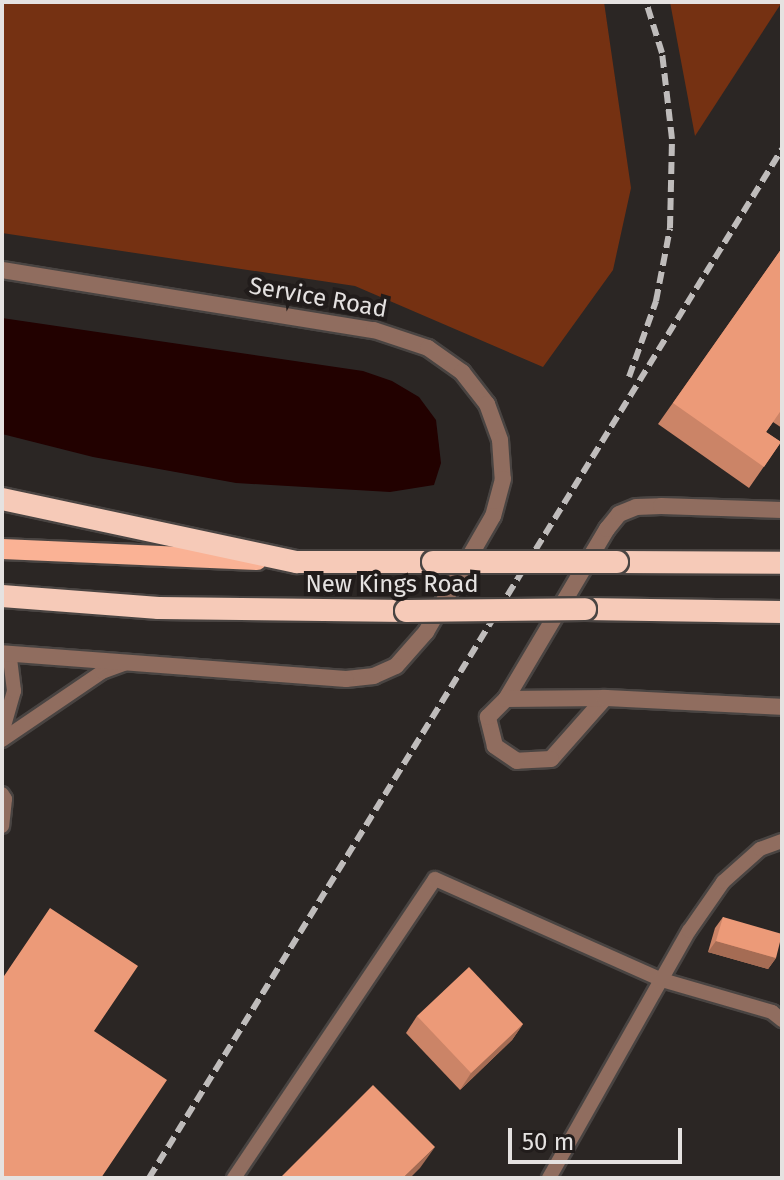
<!DOCTYPE html>
<style>
body{margin:0}
#map{position:relative;width:784px;height:1180px;overflow:hidden;background:#2b2624;font-family:"Fira Sans",sans-serif}
div>[style]{position:absolute}
.green>*{inset:0;background:#753112}
.water>*{inset:0;background:#220100}
.roads{filter:drop-shadow(2px 0 #494442) drop-shadow(-2px 0 #494442) drop-shadow(0 2px #494442) drop-shadow(0 -2px #494442)}
.service>*{height:14px;margin:-7px;padding:0 7px;transform-origin:7px;border-radius:7px;background:#906d5f}
.minor>*{height:16px;margin:-8px;padding:0 8px;transform-origin:8px;border-radius:8px;background:#906d5f}
.primary>*{height:20px;margin:-10px;padding:0 10px;transform-origin:10px;border-radius:10px;background:#fab295}
.trunk>*{height:22px;margin:-11px;padding:0 11px;transform-origin:11px;border-radius:11px;background:#f6cab8}
.rail>*{height:6px;margin-top:-3px;transform-origin:0;background:repeating-linear-gradient(90deg,#bfbcbb 0 12px,transparent 0 18px)}
.bridges{filter:drop-shadow(2px 0 #494442) drop-shadow(-2px 0 #494442) drop-shadow(0 2px #494442) drop-shadow(0 -2px #494442)}
.trunk-bridge>*{height:22px;margin:-11px;padding:0 11px;transform-origin:11px;border-radius:11px;background:#f6cab8}
.wall>*{inset:0;background:#cb8467}
.shaded-wall>*{inset:0;background:#a56c54}
.building>*{inset:0;background:#ec9a78}
span{translate:-50% -50%;white-space:nowrap;text-align:center;line-height:1.15;-webkit-text-stroke:8px #211c1b;paint-order:stroke}
.street-label{font-size:24px;color:#e5e2e1}
.frame{position:absolute;inset:0;border:4px solid #e5e2e1;pointer-events:none}
.scale{position:absolute;left:508px;top:1128px;width:174px;height:36px;box-sizing:border-box;border:4px solid #e5e2e1;border-top:0;padding-left:10px;font-size:24px;line-height:28px;white-space:nowrap;color:#e5e2e1;-webkit-text-stroke:6px #211c1b;paint-order:stroke}
</style>
<div id="map">
<div class="green">
<div style="clip-path:polygon(2px 2px,604px 2px,631px 188px,613px 270px,543px 367px,355px 286px,2px 233px)"></div>
<div style="clip-path:polygon(670px 2px,782px 2px,695px 136px)"></div>
</div>
<div class="water">
<div style="clip-path:polygon(2px 318px,363px 371px,392px 381px,419px 397px,436px 420px,441px 463px,434px 485px,390px 492px,236px 483px,93px 457px,2px 434px)"></div>
</div>
<div class="roads">
<div class="service">
<div style="left:2px;top:733px;width:44px;rotate:-74.1deg"></div>
<div style="left:14px;top:691px;width:38px;rotate:-97deg"></div>
<div style="left:2px;top:740px;width:121px;rotate:-34.2deg"></div>
<div style="left:102px;top:672px;width:27px;rotate:-20deg"></div>
<div style="left:2px;top:794px;width:6px;rotate:59deg"></div>
<div style="left:5px;top:799px;width:27px;rotate:96deg"></div>
<div style="left:234px;top:1178px;width:360px;rotate:-56.1deg"></div>
<div style="left:435px;top:879px;width:248px;rotate:24deg"></div>
<div style="left:662px;top:980px;width:115px;rotate:16.2deg"></div>
<div style="left:772px;top:1012px;width:13px;rotate:39deg"></div>
<div style="left:549px;top:1178px;width:284px;rotate:-60.5deg"></div>
<div style="left:689px;top:931px;width:60px;rotate:-55.2deg"></div>
<div style="left:723px;top:882px;width:50px;rotate:-41.7deg"></div>
<div style="left:760px;top:849px;width:23px;rotate:-20deg"></div>
</div>
<div class="minor">
<div style="left:2px;top:270px;width:377px;rotate:9.2deg"></div>
<div style="left:374px;top:330px;width:57px;rotate:18.4deg"></div>
<div style="left:428px;top:348px;width:42px;rotate:35.2deg"></div>
<div style="left:462px;top:372px;width:41px;rotate:52deg"></div>
<div style="left:487px;top:404px;width:38px;rotate:70deg"></div>
<div style="left:500px;top:440px;width:39px;rotate:86deg"></div>
<div style="left:503px;top:479px;width:38px;rotate:105deg"></div>
<div style="left:493px;top:516px;width:134px;rotate:120deg"></div>
<div style="left:426px;top:632px;width:45px;rotate:131.4deg"></div>
<div style="left:396px;top:666px;width:24px;rotate:156deg"></div>
<div style="left:374px;top:676px;width:28px;rotate:174deg"></div>
<div style="left:346px;top:679px;width:345px;rotate:-175.7deg"></div>
<div style="left:605px;top:698px;width:81px;rotate:131.5deg"></div>
<div style="left:551px;top:759px;width:34px;rotate:177deg"></div>
<div style="left:517px;top:761px;width:27px;rotate:-146deg"></div>
<div style="left:495px;top:746px;width:30px;rotate:-104deg"></div>
<div style="left:488px;top:717px;width:25px;rotate:-45deg"></div>
<div style="left:506px;top:699px;width:198px;rotate:-59.3deg"></div>
<div style="left:607px;top:529px;width:19px;rotate:-51deg"></div>
<div style="left:619px;top:514px;width:18px;rotate:-22deg"></div>
<div style="left:636px;top:507px;width:25px;rotate:-2deg"></div>
<div style="left:661px;top:506px;width:121px;rotate:1.9deg"></div>
<div style="left:506px;top:699px;width:99px;rotate:-0.6deg"></div>
<div style="left:605px;top:698px;width:177px;rotate:2.9deg"></div>
</div>
<div class="primary">
<div style="left:2px;top:549px;width:255px;rotate:2.5deg"></div>
</div>
<div class="trunk">
<div style="left:2px;top:499px;width:302px;rotate:12.1deg"></div>
<div style="left:297px;top:562px;width:136px"></div>
<div style="left:617px;top:562px;width:165px;rotate:0.3deg"></div>
<div style="left:2px;top:596px;width:157px;rotate:4.4deg"></div>
<div style="left:159px;top:608px;width:247px;rotate:0.7deg"></div>
<div style="left:585px;top:609px;width:197px;rotate:0.9deg"></div>
</div>
</div>
<div class="rail">
<div style="left:629px;top:377px;width:81px;rotate:-70.4deg"></div>
<div style="left:656px;top:301px;width:74px;rotate:-79.1deg"></div>
<div style="left:670px;top:228px;width:89px;rotate:-88.7deg"></div>
<div style="left:672px;top:139px;width:87px;rotate:-96.6deg"></div>
<div style="left:662px;top:53px;width:53px;rotate:-107.4deg"></div>
<div style="left:149px;top:1178px;width:1208px;rotate:-58.4deg"></div>
</div>
<div class="bridges">
<div class="trunk-bridge">
<div style="left:433px;top:562px;width:184px"></div>
<div style="left:406px;top:611px;width:179px;rotate:-0.6deg"></div>
</div>
</div>
<div class="wall">
<div style="clip-path:polygon(782px 248px,782px 428px,773px 422px,766px 432px,781px 442px,749px 488px,658px 424px)"></div>
<div style="clip-path:polygon(723px 917px,776px 958px,768px 969px,708px 952px,715px 928px)"></div>
<div style="clip-path:polygon(417px 1016px,523px 1024px,512px 1040px,460px 1090px,406px 1033px)"></div>
</div>
<div class="shaded-wall">
<div style="clip-path:polygon(716px 941px,776px 958px,768px 969px,708px 952px)"></div>
<div style="clip-path:polygon(523px 1024px,512px 1040px,460px 1090px,471px 1073px)"></div>
<div style="clip-path:polygon(435px 1147px,420px 1168px,410px 1178px,403px 1178px)"></div>
</div>
<div class="building">
<div style="clip-path:polygon(782px 248px,782px 409px,766px 432px,781px 442px,764px 467px,673px 403px)"></div>
<div style="clip-path:polygon(50px 908px,138px 966px,94px 1031px,167px 1080px,101px 1178px,2px 1178px,2px 979px)"></div>
<div style="clip-path:polygon(723px 917px,782px 934px,776px 958px,716px 941px)"></div>
<div style="clip-path:polygon(469px 967px,523px 1024px,471px 1073px,417px 1016px)"></div>
<div style="clip-path:polygon(373px 1085px,435px 1147px,403px 1178px,280px 1178px)"></div>
</div>
<div class="street-label">
<span style="left:318px;top:298px;rotate:10deg">Service Road</span>
<span style="left:392px;top:585px">New Kings Road</span>
</div>
<div class="frame"></div>
<div class="scale">50 m</div>
</div>
